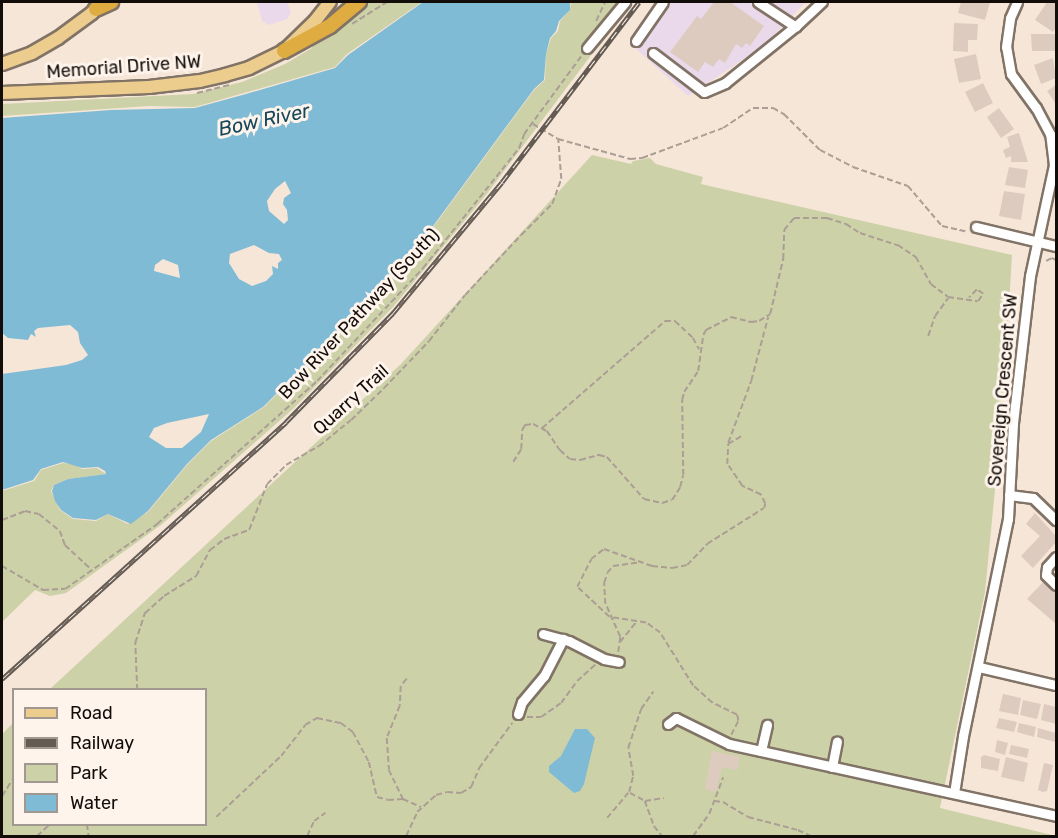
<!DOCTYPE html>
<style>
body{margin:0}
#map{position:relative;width:1058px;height:838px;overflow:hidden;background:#f6e6d8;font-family:Rubik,sans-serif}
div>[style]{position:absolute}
.industrial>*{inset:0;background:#ead9eb}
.green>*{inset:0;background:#cdd1a8}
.water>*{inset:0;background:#80bbd5}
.building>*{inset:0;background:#ddcbc0}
.path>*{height:1.5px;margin-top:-0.75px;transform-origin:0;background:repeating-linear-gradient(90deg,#ab9e94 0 6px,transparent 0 9px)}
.roads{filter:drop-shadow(2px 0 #817366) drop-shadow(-2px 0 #817366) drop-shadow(0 2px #817366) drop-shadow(0 -2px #817366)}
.minor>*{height:9px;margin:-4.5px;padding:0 4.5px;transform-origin:4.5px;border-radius:4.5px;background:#fff}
.major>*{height:12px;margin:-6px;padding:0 6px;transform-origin:6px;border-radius:6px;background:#eccd8e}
.highway>*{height:14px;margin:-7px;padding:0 7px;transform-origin:7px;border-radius:7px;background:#dfac42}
.rail>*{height:5px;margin-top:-2.5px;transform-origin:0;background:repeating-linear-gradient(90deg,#fef4ec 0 9px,#645b53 0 18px);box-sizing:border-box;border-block:2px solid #645b53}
span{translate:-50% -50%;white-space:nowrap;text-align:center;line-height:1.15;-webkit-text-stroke:6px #fef4ec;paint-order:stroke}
.street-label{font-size:18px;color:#130d09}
.water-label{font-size:20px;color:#16475a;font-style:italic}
.frame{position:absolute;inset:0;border:3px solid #130d09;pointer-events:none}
.legend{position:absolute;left:12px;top:688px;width:195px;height:138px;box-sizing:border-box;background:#fef4ec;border:2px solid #a09891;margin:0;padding:8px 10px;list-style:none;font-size:18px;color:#130d09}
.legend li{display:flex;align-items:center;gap:12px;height:30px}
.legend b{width:30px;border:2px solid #a09891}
</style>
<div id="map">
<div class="industrial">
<div style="clip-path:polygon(257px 2px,287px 2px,291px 12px,287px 19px,269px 25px,262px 21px)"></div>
<div style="clip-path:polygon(665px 2px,806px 2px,762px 47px,688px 96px,635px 48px)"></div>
</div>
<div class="green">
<div style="clip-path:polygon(367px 2px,422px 2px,347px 54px,335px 67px,195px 107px,149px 106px,2px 116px,2px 104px,193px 94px,242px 82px,285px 64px,312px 48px,315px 41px)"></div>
<div style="clip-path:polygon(571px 2px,631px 2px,486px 195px,393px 307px,294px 408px,161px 525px,66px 593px,50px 596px,35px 590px,2px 622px,2px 491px,34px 481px,41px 470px,63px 463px,74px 464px,82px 469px,97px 468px,106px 474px,68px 479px,54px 485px,51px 491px,60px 510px,73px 519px,96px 521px,108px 514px,128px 524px,148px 512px,187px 465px,211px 441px,264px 407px,277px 394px,283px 393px,414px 253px,534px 90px,545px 80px,546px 54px,551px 38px,558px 31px,560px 21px,570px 10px)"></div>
<div style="clip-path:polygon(592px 155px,631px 164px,633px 161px,650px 158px,656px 164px,703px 177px,701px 184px,1012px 255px,1008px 323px,1011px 356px,1002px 417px,985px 592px,940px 808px,1056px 836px,2px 836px,2px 734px,13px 723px,14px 824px,206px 824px,206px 690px,50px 689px,401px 364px)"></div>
</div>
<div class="water">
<div style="clip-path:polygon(evenodd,423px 2px,570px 2px,570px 10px,559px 21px,556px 31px,550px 38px,546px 54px,544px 80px,534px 89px,414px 252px,282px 393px,277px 393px,263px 407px,211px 440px,187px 464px,148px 511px,131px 524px,108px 514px,96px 520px,73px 518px,61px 510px,55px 501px,52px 491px,54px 485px,68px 479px,106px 474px,105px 471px,98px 467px,82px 468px,63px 462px,41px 469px,33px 480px,2px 490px,2px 374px,66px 365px,82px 360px,88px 355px,80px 343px,78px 332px,70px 325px,38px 328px,34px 331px,36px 337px,31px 334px,28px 340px,8px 338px,2px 333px,2px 118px,111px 110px,195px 108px,246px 94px,335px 68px,348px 55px,423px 2px,285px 181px,291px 193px,284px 198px,283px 204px,287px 210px,288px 220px,284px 224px,269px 211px,267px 201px,275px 189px,285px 181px,423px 2px,254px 245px,269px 253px,279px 254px,282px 260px,278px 263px,278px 269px,272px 266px,273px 274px,266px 281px,252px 286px,239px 279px,229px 263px,230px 254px,254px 245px,423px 2px,163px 259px,178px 265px,180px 278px,154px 271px,155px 265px,163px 259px,423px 2px,209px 414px,201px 432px,182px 448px,166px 448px,149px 437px,154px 428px,167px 423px,209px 414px)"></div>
<div style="clip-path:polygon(575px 729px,587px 729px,595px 738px,584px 784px,580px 791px,574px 793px,549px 772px,549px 766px,561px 756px)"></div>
</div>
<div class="building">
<div style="clip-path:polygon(714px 2px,730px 2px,764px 26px,750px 46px,746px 43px,742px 48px,736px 44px,725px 63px,719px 59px,713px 67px,705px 62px,698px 72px,670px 52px,697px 16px,701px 19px)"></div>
<div style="clip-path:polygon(961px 2px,990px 2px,985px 20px,958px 13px)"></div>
<div style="clip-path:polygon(1047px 2px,1056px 2px,1056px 28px,1053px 32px,1035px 20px)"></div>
<div style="clip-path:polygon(954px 23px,978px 24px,977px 40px,968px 40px,968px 52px,953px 51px)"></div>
<div style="clip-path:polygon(1031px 34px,1056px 34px,1056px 51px,1032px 51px)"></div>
<div style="clip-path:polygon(976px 54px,981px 79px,959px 83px,954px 59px)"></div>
<div style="clip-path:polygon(1053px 58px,1056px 78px,1041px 84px,1034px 65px)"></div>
<div style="clip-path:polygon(983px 83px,993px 103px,975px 112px,965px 92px)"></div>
<div style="clip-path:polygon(1056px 85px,1056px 104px,1047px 91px)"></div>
<div style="clip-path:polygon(999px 108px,1014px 129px,1001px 138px,987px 117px)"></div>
<div style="clip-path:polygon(1019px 133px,1028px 162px,1011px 162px,1011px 156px,1006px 158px,1003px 150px,1010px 147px,1007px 137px)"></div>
<div style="clip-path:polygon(1009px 167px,1028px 170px,1025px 188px,1005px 185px)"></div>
<div style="clip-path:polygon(1004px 191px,1025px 194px,1021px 220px,999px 216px)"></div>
<div style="clip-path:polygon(1035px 513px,1056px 536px,1056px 542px,1033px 568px,1021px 556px,1040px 536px,1026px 524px)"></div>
<div style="clip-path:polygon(1045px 580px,1056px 590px,1056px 624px,1027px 599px)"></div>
<div style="clip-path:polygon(1003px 694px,1021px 698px,1018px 715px,999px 711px)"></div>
<div style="clip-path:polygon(1023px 700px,1041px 704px,1037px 719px,1020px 715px)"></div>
<div style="clip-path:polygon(1044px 704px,1056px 707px,1056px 724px,1041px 720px)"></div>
<div style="clip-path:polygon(999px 718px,1017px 722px,1014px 732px,996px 728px)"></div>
<div style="clip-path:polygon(1019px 723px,1036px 727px,1034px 737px,1017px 732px)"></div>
<div style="clip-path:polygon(1038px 728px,1056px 733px,1055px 742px,1037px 737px)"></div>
<div style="clip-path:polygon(997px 740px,1008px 743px,1005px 755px,995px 752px)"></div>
<div style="clip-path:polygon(1011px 745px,1029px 749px,1027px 758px,1009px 754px)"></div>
<div style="clip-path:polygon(712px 751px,740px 757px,737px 770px,722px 767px,716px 792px,705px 789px)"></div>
<div style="clip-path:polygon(984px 755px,1000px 759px,998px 771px,981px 768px,981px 757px)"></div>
<div style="clip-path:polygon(1006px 757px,1028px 763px,1024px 782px,1001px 777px)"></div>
<div style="clip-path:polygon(1044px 763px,1053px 765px,1047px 791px,1043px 792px,1038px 790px)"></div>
</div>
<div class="path">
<div style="left:596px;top:21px;width:21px;rotate:-65deg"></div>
<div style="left:352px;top:24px;width:41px;rotate:-32.2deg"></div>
<div style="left:197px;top:93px;width:34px;rotate:-14deg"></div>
<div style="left:533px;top:124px;width:29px;rotate:31deg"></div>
<div style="left:558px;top:139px;width:75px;rotate:15.5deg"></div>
<div style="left:630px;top:159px;width:12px;rotate:-5deg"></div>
<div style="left:642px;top:158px;width:86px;rotate:-20.3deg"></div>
<div style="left:723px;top:128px;width:36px;rotate:-34deg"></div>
<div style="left:753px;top:108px;width:20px"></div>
<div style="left:773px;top:108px;width:13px;rotate:29deg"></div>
<div style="left:784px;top:114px;width:51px;rotate:45deg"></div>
<div style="left:820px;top:150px;width:37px;rotate:27deg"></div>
<div style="left:853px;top:167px;width:58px;rotate:19.1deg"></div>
<div style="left:908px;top:186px;width:52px;rotate:49.6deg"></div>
<div style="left:942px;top:226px;width:26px;rotate:13deg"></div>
<div style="left:1046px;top:261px;width:7px;rotate:-27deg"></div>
<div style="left:1052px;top:258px;width:4px;rotate:27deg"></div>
<div style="left:928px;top:336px;width:21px;rotate:-71deg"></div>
<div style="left:935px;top:316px;width:22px;rotate:-54deg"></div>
<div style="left:542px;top:428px;width:163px;rotate:-41deg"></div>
<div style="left:665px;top:321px;width:10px"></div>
<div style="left:675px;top:321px;width:25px;rotate:43deg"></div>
<div style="left:693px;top:338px;width:13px;rotate:61deg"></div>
<div style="left:728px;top:443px;width:66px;rotate:-69.6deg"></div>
<div style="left:751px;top:381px;width:66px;rotate:-75.1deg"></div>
<div style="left:513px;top:462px;width:15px;rotate:-58deg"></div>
<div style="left:521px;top:449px;width:19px;rotate:-87deg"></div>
<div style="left:522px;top:430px;width:6px;rotate:-59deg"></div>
<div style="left:525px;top:425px;width:8px;rotate:-7deg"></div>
<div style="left:533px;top:424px;width:16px;rotate:27deg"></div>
<div style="left:547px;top:431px;width:23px;rotate:56deg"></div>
<div style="left:560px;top:450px;width:13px;rotate:42deg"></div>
<div style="left:570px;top:459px;width:10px;rotate:6deg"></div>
<div style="left:580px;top:460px;width:20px;rotate:-15deg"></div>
<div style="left:599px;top:455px;width:8px;rotate:14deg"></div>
<div style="left:607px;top:457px;width:56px;rotate:48.6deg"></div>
<div style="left:644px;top:499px;width:18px;rotate:13deg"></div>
<div style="left:662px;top:503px;width:10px;rotate:-17deg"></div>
<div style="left:672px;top:500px;width:15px;rotate:-58deg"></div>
<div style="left:680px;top:487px;width:12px;rotate:-76deg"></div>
<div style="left:683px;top:475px;width:75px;rotate:-90.8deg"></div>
<div style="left:682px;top:400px;width:8px;rotate:-76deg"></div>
<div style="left:684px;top:392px;width:25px;rotate:-56deg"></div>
<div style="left:698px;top:371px;width:36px;rotate:-82deg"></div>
<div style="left:703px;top:335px;width:6px;rotate:-59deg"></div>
<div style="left:706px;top:330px;width:28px;rotate:-27deg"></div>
<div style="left:731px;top:317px;width:21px;rotate:14deg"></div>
<div style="left:751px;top:322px;width:8px;rotate:-7deg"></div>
<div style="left:759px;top:321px;width:13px;rotate:-32deg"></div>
<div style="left:770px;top:314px;width:57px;rotate:-76.7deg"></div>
<div style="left:783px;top:259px;width:29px;rotate:-88deg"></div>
<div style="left:784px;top:230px;width:16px;rotate:-50deg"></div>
<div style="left:794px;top:218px;width:33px"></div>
<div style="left:827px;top:218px;width:20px;rotate:18deg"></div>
<div style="left:846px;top:224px;width:17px;rotate:33deg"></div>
<div style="left:860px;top:233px;width:40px;rotate:18deg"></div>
<div style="left:898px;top:245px;width:22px;rotate:34deg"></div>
<div style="left:916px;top:257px;width:31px;rotate:61deg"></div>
<div style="left:931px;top:284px;width:21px;rotate:37deg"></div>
<div style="left:948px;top:297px;width:30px;rotate:8deg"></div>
<div style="left:978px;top:301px;width:9px;rotate:-54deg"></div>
<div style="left:983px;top:294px;width:7px;rotate:-146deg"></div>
<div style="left:977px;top:290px;width:11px;rotate:135deg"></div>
<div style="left:2px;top:520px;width:25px;rotate:-21deg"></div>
<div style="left:25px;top:511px;width:14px;rotate:12deg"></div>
<div style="left:39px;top:514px;width:27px;rotate:39deg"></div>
<div style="left:60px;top:531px;width:15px;rotate:70deg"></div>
<div style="left:65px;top:545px;width:35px;rotate:43deg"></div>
<div style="left:2px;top:566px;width:48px;rotate:30.3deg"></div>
<div style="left:43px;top:590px;width:22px;rotate:-3deg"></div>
<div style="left:65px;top:589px;width:113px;rotate:-35.2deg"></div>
<div style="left:157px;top:524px;width:215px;rotate:-41.8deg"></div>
<div style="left:317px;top:381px;width:155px;rotate:-46.8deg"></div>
<div style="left:423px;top:268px;width:154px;rotate:-51.3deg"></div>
<div style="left:519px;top:148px;width:15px;rotate:-70deg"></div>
<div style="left:524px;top:134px;width:98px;rotate:-53.7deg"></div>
<div style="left:620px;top:642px;width:26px;rotate:-51deg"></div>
<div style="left:618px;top:652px;width:15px;rotate:-82deg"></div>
<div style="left:620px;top:637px;width:36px;rotate:-114deg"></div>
<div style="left:605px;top:604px;width:21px;rotate:-93deg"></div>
<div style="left:604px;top:583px;width:10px;rotate:-73deg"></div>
<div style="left:607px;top:573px;width:9px;rotate:-49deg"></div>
<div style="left:613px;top:566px;width:29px;rotate:-8deg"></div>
<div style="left:407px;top:679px;width:9px;rotate:131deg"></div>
<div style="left:401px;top:686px;width:20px;rotate:93deg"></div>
<div style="left:400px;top:706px;width:35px;rotate:112deg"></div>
<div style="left:387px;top:738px;width:32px;rotate:86deg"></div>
<div style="left:389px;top:770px;width:32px;rotate:64deg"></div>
<div style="left:403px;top:799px;width:20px;rotate:24deg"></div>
<div style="left:137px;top:690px;width:47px;rotate:-92.4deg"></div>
<div style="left:135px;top:643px;width:32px;rotate:-72deg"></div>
<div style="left:145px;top:613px;width:25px;rotate:-42deg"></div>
<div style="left:164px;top:596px;width:38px;rotate:-32deg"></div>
<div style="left:196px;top:576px;width:30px;rotate:-62deg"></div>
<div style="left:210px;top:550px;width:18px;rotate:-38deg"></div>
<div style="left:224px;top:539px;width:27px;rotate:-20deg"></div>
<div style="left:249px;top:530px;width:49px;rotate:-68.6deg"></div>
<div style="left:267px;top:484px;width:27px;rotate:-45deg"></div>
<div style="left:286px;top:465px;width:38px;rotate:-30deg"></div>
<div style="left:319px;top:446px;width:41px;rotate:-39.1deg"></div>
<div style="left:351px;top:420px;width:46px;rotate:-44.1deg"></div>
<div style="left:384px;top:388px;width:65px;rotate:-46.2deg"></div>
<div style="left:429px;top:341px;width:58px;rotate:-52deg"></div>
<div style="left:465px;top:295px;width:82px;rotate:-47deg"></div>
<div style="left:521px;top:235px;width:44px;rotate:-45deg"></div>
<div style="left:552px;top:204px;width:27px;rotate:-70deg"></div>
<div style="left:561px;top:179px;width:40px;rotate:-94.3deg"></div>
<div style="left:527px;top:717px;width:14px"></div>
<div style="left:541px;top:717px;width:24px;rotate:-35deg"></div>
<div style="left:561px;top:703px;width:27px;rotate:-54deg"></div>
<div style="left:577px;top:681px;width:25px;rotate:-42deg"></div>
<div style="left:731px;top:735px;width:16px;rotate:-63deg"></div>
<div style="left:738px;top:721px;width:6px;rotate:-99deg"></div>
<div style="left:737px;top:715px;width:28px;rotate:-154deg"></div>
<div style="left:712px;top:703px;width:25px;rotate:-138deg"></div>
<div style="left:693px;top:686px;width:62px;rotate:-121.9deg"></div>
<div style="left:660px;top:633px;width:17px;rotate:-144deg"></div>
<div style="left:646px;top:623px;width:37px;rotate:-171deg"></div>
<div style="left:609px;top:617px;width:44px;rotate:-136.8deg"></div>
<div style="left:577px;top:587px;width:31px;rotate:-63deg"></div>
<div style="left:591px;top:559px;width:16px;rotate:-38deg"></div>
<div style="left:604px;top:549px;width:51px;rotate:19.5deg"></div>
<div style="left:652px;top:566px;width:20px;rotate:6deg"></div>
<div style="left:672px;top:568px;width:15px;rotate:-11deg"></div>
<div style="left:687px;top:565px;width:29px;rotate:-46deg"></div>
<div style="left:707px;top:544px;width:67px;rotate:-32.3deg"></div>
<div style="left:764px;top:508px;width:4px;rotate:-76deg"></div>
<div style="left:765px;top:504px;width:10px;rotate:-114deg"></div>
<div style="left:761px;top:495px;width:21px;rotate:-155deg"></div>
<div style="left:742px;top:486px;width:27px;rotate:-124deg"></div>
<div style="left:727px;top:464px;width:20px;rotate:-87deg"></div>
<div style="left:728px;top:444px;width:16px;rotate:-30deg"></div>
<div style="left:630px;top:793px;width:17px;rotate:28deg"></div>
<div style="left:645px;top:801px;width:27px;rotate:70deg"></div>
<div style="left:654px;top:826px;width:13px;rotate:51deg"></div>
<div style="left:2px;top:796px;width:22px;rotate:-58deg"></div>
<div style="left:645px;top:801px;width:19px;rotate:-9deg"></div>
<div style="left:714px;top:801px;width:9px;rotate:6deg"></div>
<div style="left:723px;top:802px;width:29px;rotate:31deg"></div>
<div style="left:748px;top:817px;width:52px;rotate:14.6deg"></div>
<div style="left:798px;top:830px;width:14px;rotate:25deg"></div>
<div style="left:216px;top:817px;width:89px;rotate:-43.2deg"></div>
<div style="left:281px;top:756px;width:39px;rotate:-52deg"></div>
<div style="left:305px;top:725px;width:14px;rotate:-30deg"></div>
<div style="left:317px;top:718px;width:25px;rotate:12deg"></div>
<div style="left:341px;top:723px;width:15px;rotate:37deg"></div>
<div style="left:353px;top:732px;width:34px;rotate:62deg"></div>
<div style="left:369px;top:762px;width:36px;rotate:77deg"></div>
<div style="left:377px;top:797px;width:11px;rotate:15deg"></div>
<div style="left:388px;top:800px;width:15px;rotate:-4deg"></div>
<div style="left:607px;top:818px;width:34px;rotate:-50deg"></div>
<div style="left:629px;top:792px;width:16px;rotate:-76deg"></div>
<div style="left:633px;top:776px;width:28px;rotate:-100deg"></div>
<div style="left:628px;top:748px;width:41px;rotate:-71.6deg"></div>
<div style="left:641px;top:709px;width:21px;rotate:-55deg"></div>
<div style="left:87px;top:824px;width:12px;rotate:81deg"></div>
<div style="left:37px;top:836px;width:18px;rotate:-43deg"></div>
<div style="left:307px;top:836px;width:17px;rotate:-65deg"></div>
<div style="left:314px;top:821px;width:14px;rotate:-36deg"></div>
<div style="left:406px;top:836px;width:26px;rotate:-65deg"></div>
<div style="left:417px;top:812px;width:25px;rotate:-42deg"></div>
<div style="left:436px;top:795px;width:11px;rotate:-15deg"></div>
<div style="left:447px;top:792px;width:14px;rotate:4deg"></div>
<div style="left:461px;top:793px;width:12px;rotate:-31deg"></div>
<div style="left:471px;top:787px;width:21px;rotate:-67deg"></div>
<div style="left:479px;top:768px;width:56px;rotate:-53.7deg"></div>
<div style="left:693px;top:836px;width:27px;rotate:-54deg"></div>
<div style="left:709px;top:814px;width:39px;rotate:-69deg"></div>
</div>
<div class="roads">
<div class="minor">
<div style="left:758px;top:2px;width:45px;rotate:33.3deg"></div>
<div style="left:636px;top:41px;width:47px;rotate:-55.3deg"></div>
<div style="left:587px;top:48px;width:60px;rotate:-50.4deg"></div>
<div style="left:653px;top:53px;width:64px;rotate:37.4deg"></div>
<div style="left:704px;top:92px;width:23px;rotate:-23deg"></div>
<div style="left:725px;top:83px;width:92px;rotate:-38.9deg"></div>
<div style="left:797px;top:25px;width:34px;rotate:-43deg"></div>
<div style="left:976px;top:227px;width:82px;rotate:13.4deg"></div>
<div style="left:1009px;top:495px;width:24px;rotate:7deg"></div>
<div style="left:1033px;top:498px;width:32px;rotate:44deg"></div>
<div style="left:1056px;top:557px;width:13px;rotate:132deg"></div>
<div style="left:1047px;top:567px;width:8px;rotate:97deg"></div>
<div style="left:1046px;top:575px;width:14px;rotate:45deg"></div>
<div style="left:543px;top:634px;width:27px;rotate:15deg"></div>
<div style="left:569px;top:641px;width:39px;rotate:27deg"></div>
<div style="left:604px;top:659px;width:15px;rotate:11deg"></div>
<div style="left:979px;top:667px;width:79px;rotate:13.2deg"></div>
<div style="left:518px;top:714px;width:13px;rotate:-72deg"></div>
<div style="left:522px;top:702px;width:34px;rotate:-50deg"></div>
<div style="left:544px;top:676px;width:42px;rotate:-62.8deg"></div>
<div style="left:668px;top:724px;width:10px;rotate:-37deg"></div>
<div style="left:676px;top:718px;width:59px;rotate:26.1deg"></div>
<div style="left:729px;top:744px;width:335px;rotate:12.4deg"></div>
<div style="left:761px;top:751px;width:27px;rotate:-77deg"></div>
<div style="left:832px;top:767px;width:26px;rotate:-79deg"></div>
<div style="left:954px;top:793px;width:58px;rotate:-81deg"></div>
<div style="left:963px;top:736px;width:222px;rotate:-78.3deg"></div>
<div style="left:1008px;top:519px;width:96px;rotate:-87deg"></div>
<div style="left:1013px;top:423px;width:148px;rotate:-83.4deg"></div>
<div style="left:1030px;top:276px;width:114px;rotate:-77.8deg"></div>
<div style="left:1054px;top:165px;width:31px;rotate:-97deg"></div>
<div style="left:1050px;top:134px;width:30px;rotate:-118deg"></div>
<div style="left:1036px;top:108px;width:42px;rotate:-126.3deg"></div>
<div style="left:1011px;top:74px;width:27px;rotate:-100deg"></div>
<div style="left:1006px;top:47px;width:29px;rotate:-82deg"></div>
<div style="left:1010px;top:18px;width:17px;rotate:-66deg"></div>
</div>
<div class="major">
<div style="left:2px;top:64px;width:32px;rotate:-20deg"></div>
<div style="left:32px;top:53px;width:30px;rotate:-30deg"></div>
<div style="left:58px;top:38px;width:42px;rotate:-36.3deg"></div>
<div style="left:92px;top:13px;width:14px;rotate:-51deg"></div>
<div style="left:2px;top:93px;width:147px;rotate:-2.3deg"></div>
<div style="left:149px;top:87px;width:51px;rotate:-6.7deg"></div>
<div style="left:200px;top:81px;width:26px;rotate:-13deg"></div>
<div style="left:225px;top:75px;width:25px;rotate:-16deg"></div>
<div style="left:249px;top:68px;width:39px;rotate:-26deg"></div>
<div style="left:284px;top:51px;width:43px;rotate:-44.1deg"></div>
<div style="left:315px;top:21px;width:24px;rotate:-52deg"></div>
</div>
<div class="highway">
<div style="left:96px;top:9px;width:17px;rotate:-25deg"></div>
<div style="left:284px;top:51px;width:52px;rotate:-28.5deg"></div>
<div style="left:330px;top:26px;width:38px;rotate:-40deg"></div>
</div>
</div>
<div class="rail">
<div style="left:2px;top:679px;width:383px;rotate:-42.1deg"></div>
<div style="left:286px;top:422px;width:153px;rotate:-45.5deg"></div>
<div style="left:393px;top:313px;width:170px;rotate:-50.2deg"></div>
<div style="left:502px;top:182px;width:226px;rotate:-52.7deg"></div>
</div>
<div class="street-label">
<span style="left:124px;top:67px;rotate:-4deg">Memorial Drive NW</span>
<span style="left:359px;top:314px;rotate:-47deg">Bow River Pathway (South)</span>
<span style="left:1003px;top:390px;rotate:-85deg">Sovereign Crescent SW</span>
<span style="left:351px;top:400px;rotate:-42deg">Quarry Trail</span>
</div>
<div class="water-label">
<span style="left:264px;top:120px;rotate:-12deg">Bow River</span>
</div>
<div class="frame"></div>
<ul class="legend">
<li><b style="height:8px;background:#eccd8e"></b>Road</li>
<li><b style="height:8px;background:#645b53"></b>Railway</li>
<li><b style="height:16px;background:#cdd1a8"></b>Park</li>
<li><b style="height:16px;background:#80bbd5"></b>Water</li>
</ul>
</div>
